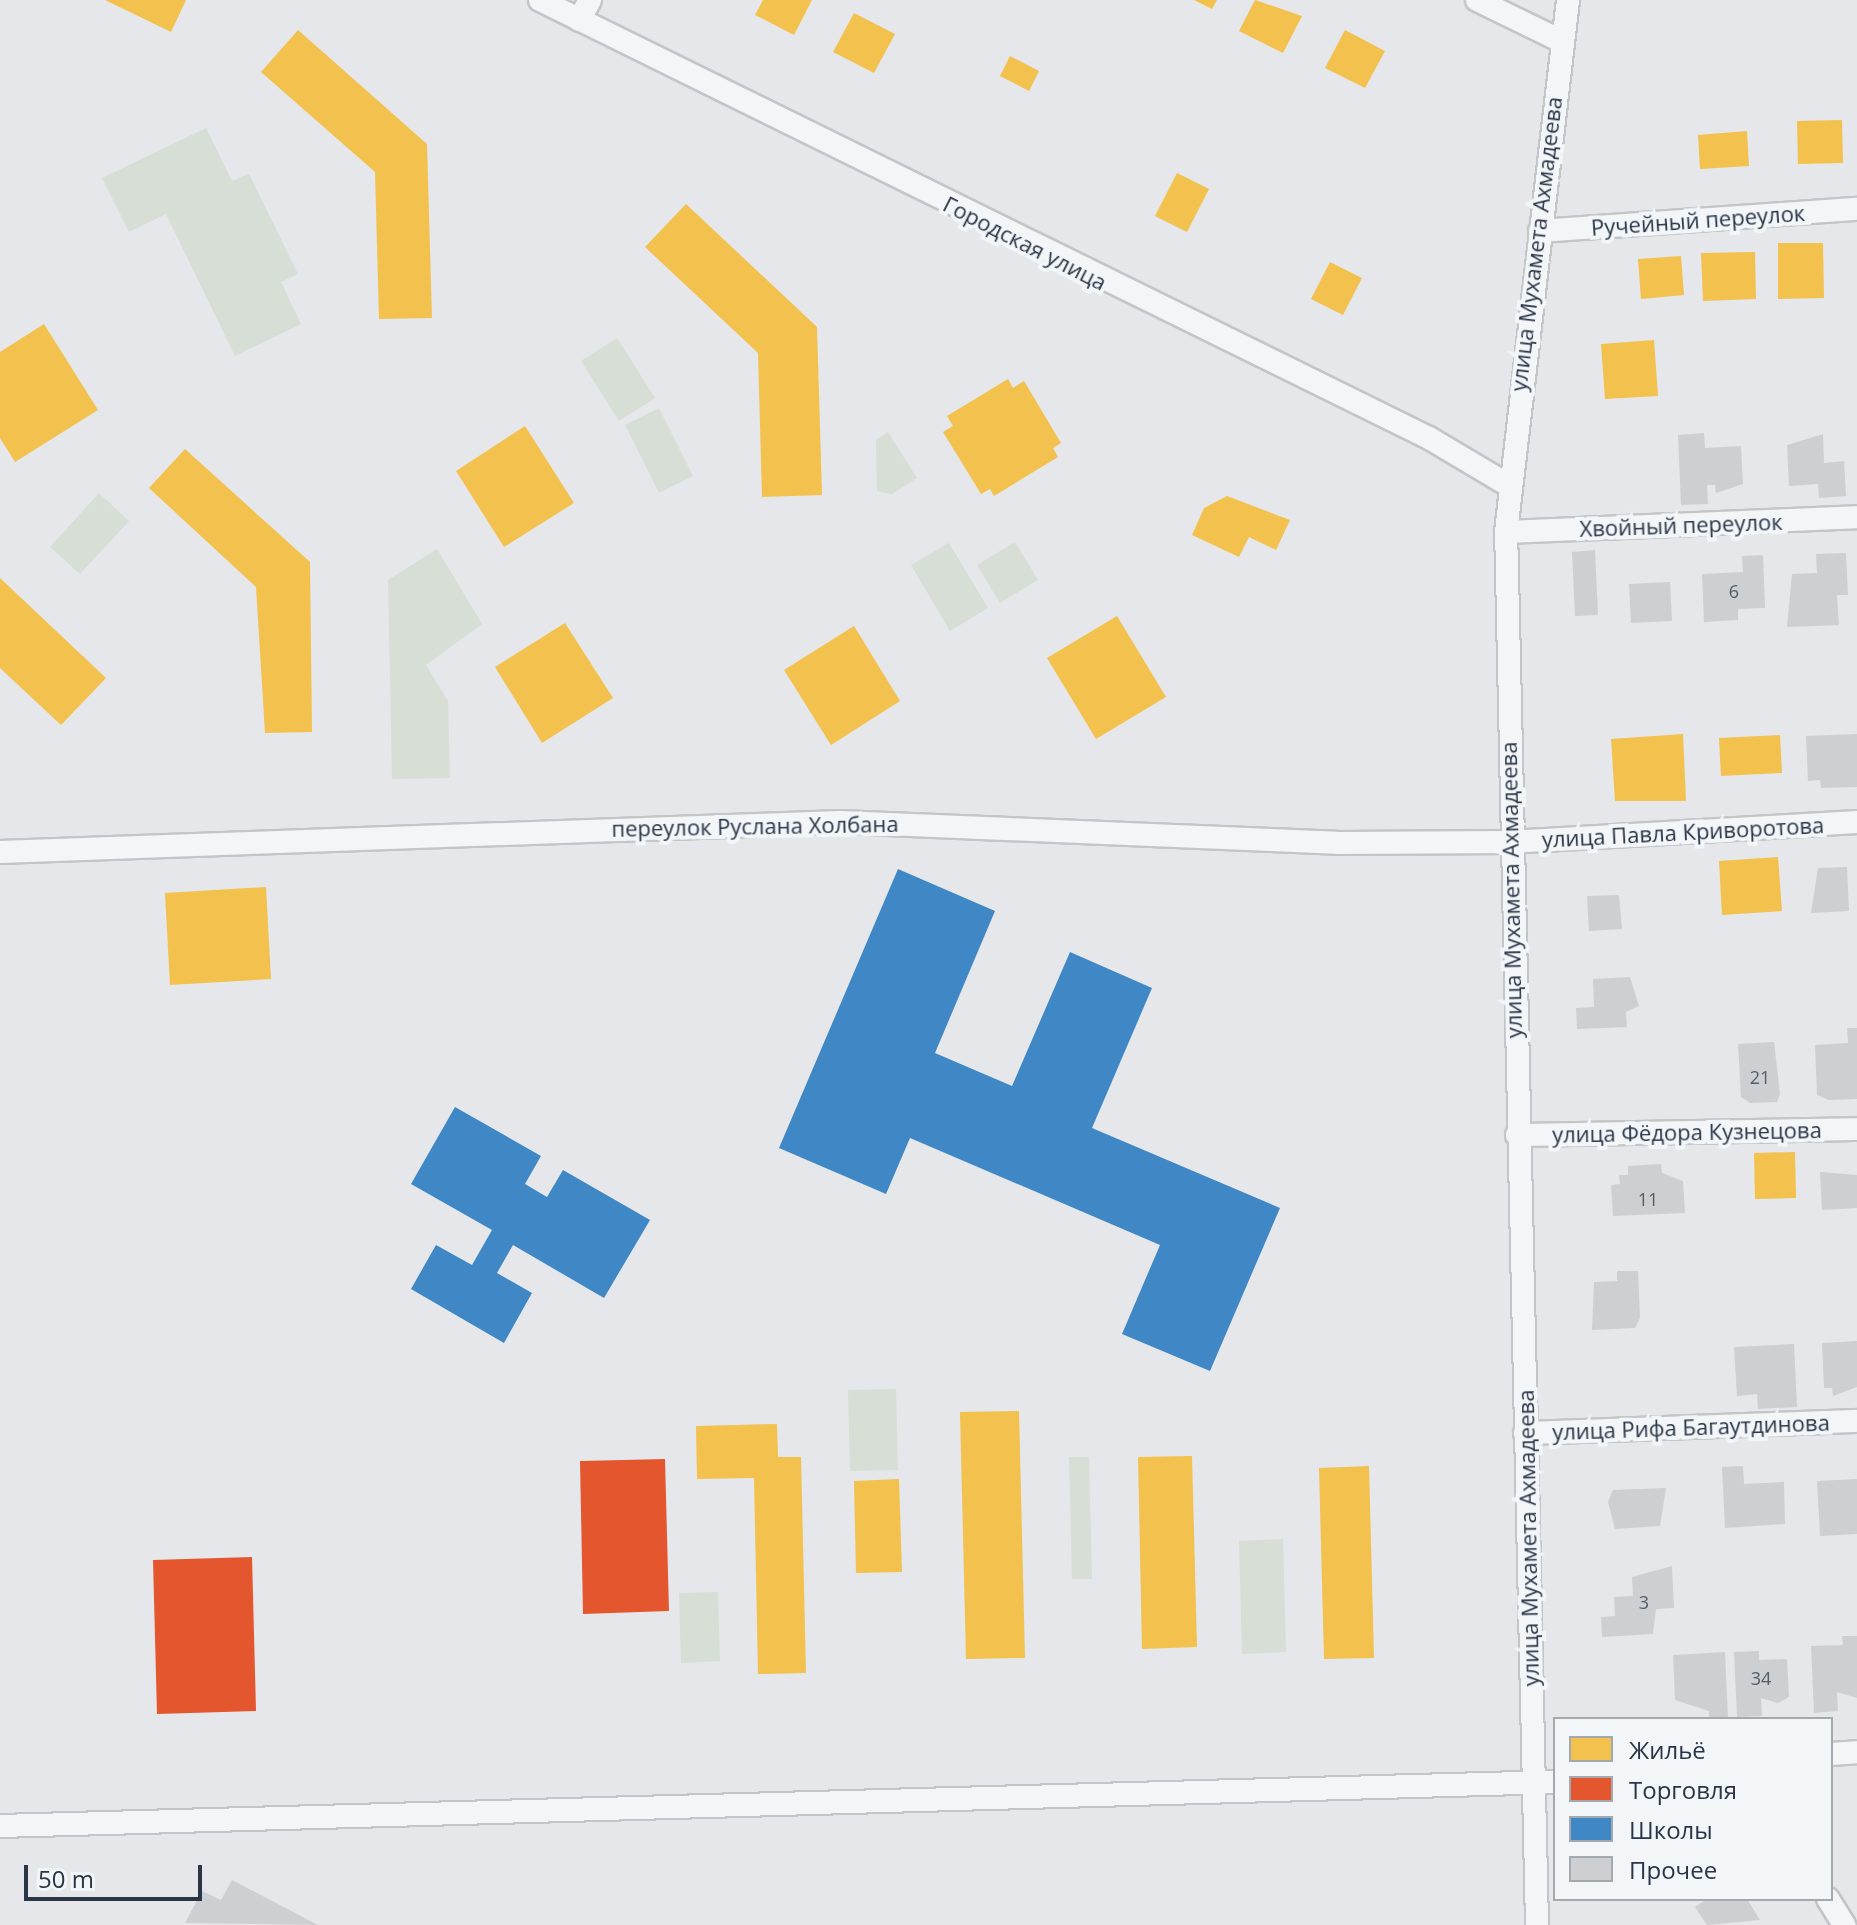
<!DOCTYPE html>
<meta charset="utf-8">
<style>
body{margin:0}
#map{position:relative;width:1857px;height:1925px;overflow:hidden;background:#e5e7ea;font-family:"Open Sans",sans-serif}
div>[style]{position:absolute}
.green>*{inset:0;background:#d6ded5}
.homes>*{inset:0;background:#f2c14e}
.shops>*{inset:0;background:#e4572e}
.schools>*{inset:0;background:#3f88c5}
.building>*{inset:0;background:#cdcfd3}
.roads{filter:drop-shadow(2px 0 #c3c5c8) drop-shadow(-2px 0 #c3c5c8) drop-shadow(0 2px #c3c5c8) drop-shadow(0 -2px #c3c5c8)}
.street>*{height:22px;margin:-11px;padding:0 11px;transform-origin:11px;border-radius:11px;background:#f4f5f7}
span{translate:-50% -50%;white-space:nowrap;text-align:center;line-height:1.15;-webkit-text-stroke:8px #f3f6f9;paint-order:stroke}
.number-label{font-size:18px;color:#545c69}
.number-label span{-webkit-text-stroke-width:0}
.street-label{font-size:22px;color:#2a3545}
.legend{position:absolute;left:1553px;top:1717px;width:280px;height:184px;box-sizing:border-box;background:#f3f6f9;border:2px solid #a3a9b1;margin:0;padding:10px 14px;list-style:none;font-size:24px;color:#2a3545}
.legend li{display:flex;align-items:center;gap:16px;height:40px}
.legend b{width:40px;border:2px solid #a3a9b1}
.scale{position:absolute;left:24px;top:1865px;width:178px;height:36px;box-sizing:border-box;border:4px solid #2a3545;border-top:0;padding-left:10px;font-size:24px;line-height:28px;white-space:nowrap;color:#2a3545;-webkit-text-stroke:6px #f3f6f9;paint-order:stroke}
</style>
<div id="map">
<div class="green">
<div style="clip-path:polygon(206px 128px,232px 181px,249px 174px,298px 274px,281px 282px,301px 324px,235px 356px,166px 214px,129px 232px,102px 178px)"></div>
<div style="clip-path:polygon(617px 338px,655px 398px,619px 421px,581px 361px)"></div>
<div style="clip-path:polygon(659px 408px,693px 476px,659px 493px,625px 425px)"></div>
<div style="clip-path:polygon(888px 432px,917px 478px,892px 494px,877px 491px,876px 440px)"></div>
<div style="clip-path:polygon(99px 493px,129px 521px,80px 574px,50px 547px)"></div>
<div style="clip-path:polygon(1015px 542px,1038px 580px,1000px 603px,977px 565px)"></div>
<div style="clip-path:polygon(949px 543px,988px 608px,950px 631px,911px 565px)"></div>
<div style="clip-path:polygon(437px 549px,482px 624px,426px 665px,448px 701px,450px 778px,392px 779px,388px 580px)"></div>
<div style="clip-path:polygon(896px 1389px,898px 1470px,850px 1471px,848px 1390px)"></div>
<div style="clip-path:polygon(1069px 1457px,1089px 1457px,1092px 1579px,1072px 1579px)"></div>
<div style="clip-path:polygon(1283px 1539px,1286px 1652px,1242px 1654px,1239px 1541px)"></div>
<div style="clip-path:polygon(718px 1592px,720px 1661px,681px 1663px,679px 1593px)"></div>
</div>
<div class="homes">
<div style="clip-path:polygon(105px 0,186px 0,171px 32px)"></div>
<div style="clip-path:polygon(763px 0,812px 0,794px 35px,755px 15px)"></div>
<div style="clip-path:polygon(1194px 0,1217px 0,1212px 9px)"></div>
<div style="clip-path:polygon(1255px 0,1302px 16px,1283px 53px,1239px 31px)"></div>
<div style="clip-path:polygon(854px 13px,895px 34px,874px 73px,833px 52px)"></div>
<div style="clip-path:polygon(298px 30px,427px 144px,432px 318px,379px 319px,375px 172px,261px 72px)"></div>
<div style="clip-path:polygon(1345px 30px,1385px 51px,1365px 88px,1325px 68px)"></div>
<div style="clip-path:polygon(1010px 56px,1039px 71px,1029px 91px,1000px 76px)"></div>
<div style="clip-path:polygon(1842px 120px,1843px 163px,1798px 164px,1797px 121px)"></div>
<div style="clip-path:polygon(1747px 131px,1749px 166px,1700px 169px,1698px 135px)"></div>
<div style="clip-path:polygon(1177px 173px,1209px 189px,1187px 232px,1155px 216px)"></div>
<div style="clip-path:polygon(686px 204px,817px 327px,822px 495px,762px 497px,758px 353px,645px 247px)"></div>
<div style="clip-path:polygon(1778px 243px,1823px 243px,1824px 298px,1778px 299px)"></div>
<div style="clip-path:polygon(1755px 252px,1756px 299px,1703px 301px,1701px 253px)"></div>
<div style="clip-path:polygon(1681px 256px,1684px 295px,1641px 299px,1638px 259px)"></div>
<div style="clip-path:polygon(1330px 262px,1362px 278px,1343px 315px,1311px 299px)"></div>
<div style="clip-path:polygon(44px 324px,98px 410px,15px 462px,0 438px,0 352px)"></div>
<div style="clip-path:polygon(1654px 340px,1658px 396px,1605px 399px,1601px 344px)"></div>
<div style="clip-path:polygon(1008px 379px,1013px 388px,1024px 381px,1061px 443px,1053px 448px,1058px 457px,994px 496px,990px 489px,981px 494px,943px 432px,953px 426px,947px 416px)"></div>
<div style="clip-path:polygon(525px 426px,574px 503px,504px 547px,456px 471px)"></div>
<div style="clip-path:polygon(185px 449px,310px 562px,312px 732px,265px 733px,256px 587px,149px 488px)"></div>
<div style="clip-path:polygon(1227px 496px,1290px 520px,1276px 550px,1249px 537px,1239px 557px,1192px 535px,1204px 508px)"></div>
<div style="clip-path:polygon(0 578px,106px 678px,61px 725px,0 668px)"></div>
<div style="clip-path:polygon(1117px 616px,1166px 697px,1096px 739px,1047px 658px)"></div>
<div style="clip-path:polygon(565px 623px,613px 698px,542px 743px,495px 667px)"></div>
<div style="clip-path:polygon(854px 626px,900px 701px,831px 745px,784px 670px)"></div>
<div style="clip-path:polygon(1683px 734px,1686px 801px,1615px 801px,1611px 739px)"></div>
<div style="clip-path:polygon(1780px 735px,1782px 773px,1721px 776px,1719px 738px)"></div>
<div style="clip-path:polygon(1778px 857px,1782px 911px,1722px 915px,1719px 861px)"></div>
<div style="clip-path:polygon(266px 887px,271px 979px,170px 985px,165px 893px)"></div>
<div style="clip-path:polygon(1795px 1152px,1796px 1198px,1755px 1199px,1754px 1153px)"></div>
<div style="clip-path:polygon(1019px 1411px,1025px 1658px,966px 1659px,960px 1412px)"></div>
<div style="clip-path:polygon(777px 1424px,778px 1457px,801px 1457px,806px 1673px,758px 1674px,754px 1478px,697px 1479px,696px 1426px)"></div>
<div style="clip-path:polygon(1192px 1456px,1197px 1647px,1142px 1649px,1138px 1457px)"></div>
<div style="clip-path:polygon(1369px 1466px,1374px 1658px,1324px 1659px,1319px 1468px)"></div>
<div style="clip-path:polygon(899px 1479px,902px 1572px,856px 1573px,854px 1481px)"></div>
</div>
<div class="shops">
<div style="clip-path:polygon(665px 1459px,669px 1611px,583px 1614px,580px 1461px)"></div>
<div style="clip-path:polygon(252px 1557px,256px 1711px,157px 1714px,153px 1560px)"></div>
</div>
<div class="schools">
<div style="clip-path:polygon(898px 869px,995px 911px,935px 1053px,1012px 1086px,1070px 952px,1152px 988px,1092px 1128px,1280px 1208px,1210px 1371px,1122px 1334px,1160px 1245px,910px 1138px,886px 1194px,779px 1148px)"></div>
<div style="clip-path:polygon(455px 1107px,541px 1156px,525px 1184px,547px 1197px,563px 1170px,650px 1220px,604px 1298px,513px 1245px,497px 1273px,532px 1293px,504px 1343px,411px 1289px,436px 1245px,472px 1265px,492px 1230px,411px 1184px)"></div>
</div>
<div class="building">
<div style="clip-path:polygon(1704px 433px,1705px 448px,1741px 446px,1743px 484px,1716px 493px,1715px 485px,1707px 485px,1708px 504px,1681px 505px,1678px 435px)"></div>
<div style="clip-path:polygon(1823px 434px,1824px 463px,1844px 461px,1846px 496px,1819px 498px,1818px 484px,1789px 486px,1787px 445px)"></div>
<div style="clip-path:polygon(1595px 550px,1598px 615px,1575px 616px,1572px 552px)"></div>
<div style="clip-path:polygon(1846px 553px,1848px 595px,1837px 595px,1839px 625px,1787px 627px,1792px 574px,1817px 573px,1816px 554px)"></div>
<div style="clip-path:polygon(1763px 555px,1765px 608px,1738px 609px,1738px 620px,1704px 622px,1702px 574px,1743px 572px,1742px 556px)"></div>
<div style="clip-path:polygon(1670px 582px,1672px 621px,1631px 623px,1629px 584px)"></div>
<div style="clip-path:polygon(1857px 734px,1857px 787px,1821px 788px,1820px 780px,1808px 781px,1806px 736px)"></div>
<div style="clip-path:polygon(1847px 867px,1849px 911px,1811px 913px,1818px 868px)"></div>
<div style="clip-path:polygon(1619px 895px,1622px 929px,1589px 931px,1587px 896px)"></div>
<div style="clip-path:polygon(1630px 977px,1639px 1006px,1626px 1012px,1627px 1027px,1577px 1029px,1576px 1008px,1594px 1007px,1593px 979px)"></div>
<div style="clip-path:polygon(1847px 1028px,1857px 1028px,1857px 1099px,1829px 1100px,1817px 1095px,1815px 1045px,1848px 1043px)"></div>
<div style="clip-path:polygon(1774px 1042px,1780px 1094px,1777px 1102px,1750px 1103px,1741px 1097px,1738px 1044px)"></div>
<div style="clip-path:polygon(1661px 1164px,1662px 1173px,1683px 1181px,1685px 1213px,1613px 1216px,1611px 1185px,1620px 1184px,1619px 1175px,1628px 1175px,1628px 1166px)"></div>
<div style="clip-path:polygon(1820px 1172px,1857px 1175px,1857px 1208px,1822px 1210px)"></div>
<div style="clip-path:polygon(1617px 1271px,1638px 1271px,1640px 1318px,1635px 1328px,1592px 1330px,1594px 1282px,1617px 1281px)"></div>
<div style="clip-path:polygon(1857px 1341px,1857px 1387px,1833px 1396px,1832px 1388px,1824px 1388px,1822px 1343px)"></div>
<div style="clip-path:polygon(1794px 1344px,1797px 1407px,1758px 1409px,1757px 1394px,1737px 1396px,1734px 1347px)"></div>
<div style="clip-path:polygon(1743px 1466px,1744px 1484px,1784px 1482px,1785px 1524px,1725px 1528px,1722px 1467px)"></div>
<div style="clip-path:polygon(1857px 1479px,1857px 1534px,1820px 1536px,1817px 1481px)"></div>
<div style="clip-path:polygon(1666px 1488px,1660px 1526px,1615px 1529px,1608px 1502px,1613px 1490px)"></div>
<div style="clip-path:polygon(1672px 1566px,1674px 1608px,1656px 1609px,1653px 1634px,1602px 1637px,1601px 1617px,1615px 1616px,1614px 1597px,1633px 1596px,1632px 1577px)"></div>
<div style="clip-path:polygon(1842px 1636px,1857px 1636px,1857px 1698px,1837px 1692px,1838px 1711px,1814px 1713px,1811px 1646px,1843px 1645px)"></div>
<div style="clip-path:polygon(1759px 1651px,1759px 1660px,1787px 1659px,1789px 1697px,1778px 1703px,1761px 1698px,1762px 1716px,1737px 1717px,1734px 1652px)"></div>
<div style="clip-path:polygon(1725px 1652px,1728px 1718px,1709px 1719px,1709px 1711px,1675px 1700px,1673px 1655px)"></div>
<div style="clip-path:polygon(232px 1880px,318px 1925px,185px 1923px,202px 1891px,221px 1900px)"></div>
<div style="clip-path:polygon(1707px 1899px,1747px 1899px,1760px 1920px,1707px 1925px,1695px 1907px)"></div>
</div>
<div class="roads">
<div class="street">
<div style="left:540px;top:0;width:991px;rotate:26.23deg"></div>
<div style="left:1429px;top:438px;width:94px;rotate:30.7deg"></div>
<div style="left:1477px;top:0;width:91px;rotate:26deg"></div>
<div style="left:579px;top:20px;width:23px;rotate:-61deg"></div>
<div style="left:1540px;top:231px;width:318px;rotate:-4deg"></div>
<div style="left:1506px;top:532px;width:351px;rotate:-2.4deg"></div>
<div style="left:0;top:852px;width:841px;rotate:-2.05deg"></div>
<div style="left:840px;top:822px;width:497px;rotate:2.4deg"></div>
<div style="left:1337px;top:843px;width:172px;rotate:-0.3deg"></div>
<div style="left:1509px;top:842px;width:349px;rotate:-3.3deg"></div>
<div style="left:1517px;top:1135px;width:340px;rotate:-1deg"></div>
<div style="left:1525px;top:1433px;width:332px;rotate:-2.1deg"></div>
<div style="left:1831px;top:1754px;width:26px;rotate:-4deg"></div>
<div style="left:0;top:1826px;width:1556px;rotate:-1.62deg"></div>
<div style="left:1828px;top:1899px;width:31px;rotate:58deg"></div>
<div style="left:1537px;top:1925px;width:1393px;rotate:-91.27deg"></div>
<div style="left:1506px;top:532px;width:536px;rotate:-83.35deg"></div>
</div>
</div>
<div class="number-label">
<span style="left:1734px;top:591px">6</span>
<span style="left:1760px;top:1077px">21</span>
<span style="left:1648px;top:1199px">11</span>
<span style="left:1644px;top:1602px">3</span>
<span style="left:1761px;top:1678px">34</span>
</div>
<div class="street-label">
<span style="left:1698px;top:220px;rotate:-4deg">Ручейный переулок</span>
<span style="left:1025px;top:243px;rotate:27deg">Городская улица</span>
<span style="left:1536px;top:244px;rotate:-83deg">улица Мухамета Ахмадеева</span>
<span style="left:1681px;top:525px;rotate:-2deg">Хвойный переулок</span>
<span style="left:755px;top:826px;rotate:-1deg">переулок Руслана Холбана</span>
<span style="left:1683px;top:832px;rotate:-3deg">улица Павла Криворотова</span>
<span style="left:1511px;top:890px;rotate:-91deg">улица Мухамета Ахмадеева</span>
<span style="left:1687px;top:1132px;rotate:-1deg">улица Фёдора Кузнецова</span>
<span style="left:1691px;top:1427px;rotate:-2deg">улица Рифа Багаутдинова</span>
<span style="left:1528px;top:1538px;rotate:-91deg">улица Мухамета Ахмадеева</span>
</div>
<ul class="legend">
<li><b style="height:22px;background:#f2c14e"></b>Жильё</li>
<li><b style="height:22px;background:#e4572e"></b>Торговля</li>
<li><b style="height:22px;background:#3f88c5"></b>Школы</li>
<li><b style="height:22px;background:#cdcfd3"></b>Прочее</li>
</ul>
<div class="scale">50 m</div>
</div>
